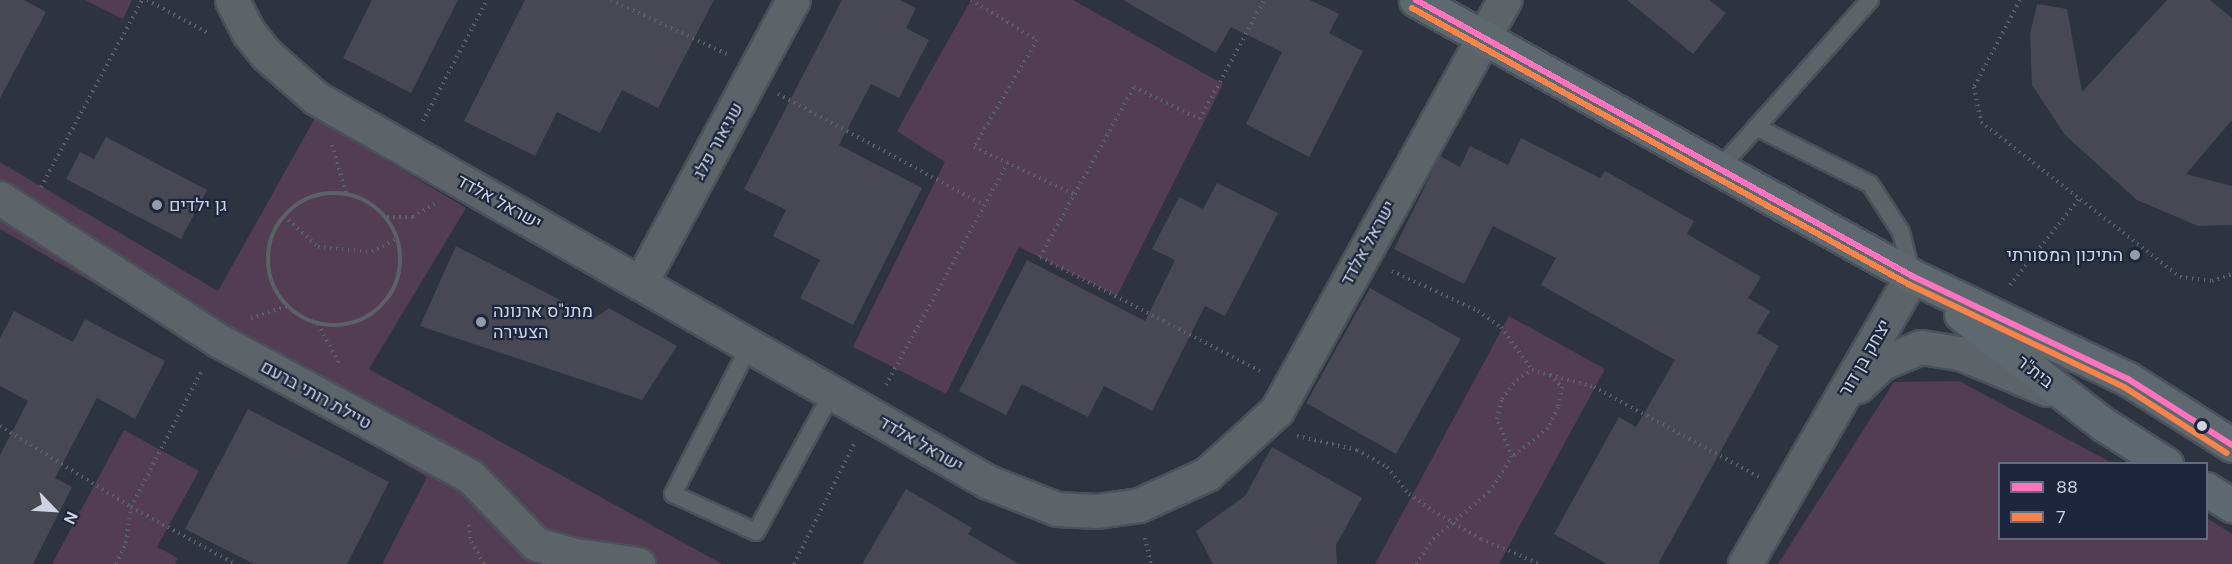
<!DOCTYPE html>
<meta charset="utf-8">
<style>
body{margin:0}
#map{position:relative;width:2232px;height:564px;overflow:hidden;background:#2d333f;font-family:"DM Sans",Heebo,sans-serif}
div>[style]{position:absolute}
.green>*{inset:0;background:#523d52}
.building>*{inset:0;background:#474853}
.path>*{height:4px;margin-top:-2px;transform-origin:0;background:repeating-linear-gradient(90deg,#5b6167 0 1.5px,transparent 0 6px)}
.path>.ring{margin:-2px;padding:0;box-sizing:content-box;background:none;border:4px solid #5b6167;border-radius:50%}
.roads{filter:drop-shadow(2px 0 #4b515b) drop-shadow(-2px 0 #4b515b) drop-shadow(0 2px #4b515b) drop-shadow(0 -2px #4b515b)}
.lane>*{height:16px;margin:-8px;padding:0 8px;transform-origin:8px;border-radius:8px;background:#5c646a}
.street>*{height:33px;margin:-16.5px;padding:0 16.5px;transform-origin:16.5px;border-radius:16.5px;background:#5c646a}
.secondary>*{height:33px;margin:-16.5px;padding:0 16.5px;transform-origin:16.5px;border-radius:16.5px;background:#5e686f}
.bus-1>*{height:6px;margin:-3px;padding:0 3px;transform-origin:3px;border-radius:3px;background:#fc73be}
.bus-2>*{height:6px;margin:-3px;padding:0 3px;transform-origin:3px;border-radius:3px;background:#f8844c}
.dots>*{width:16px;height:16px;translate:-50% -50%;box-sizing:border-box;border:3px solid #1d263c;border-radius:50%}
span{translate:-50% -50%;white-space:nowrap;text-align:center;line-height:1.15;-webkit-text-stroke:4.5px #1d263c;paint-order:stroke}
.street-label{font-size:18px;color:#cdd3e2}
.poi-label{font-size:18px;color:#cdd3e2}
.left{translate:0 -50%;text-align:left}
.right{translate:-100% -50%;text-align:right}
.legend{position:absolute;left:1998px;top:462px;width:210px;height:78px;box-sizing:border-box;background:#1d263c;border:2px solid #636b7e;margin:0;padding:8px 10px;list-style:none;font-size:18px;color:#cdd3e2}
.legend li{display:flex;align-items:center;gap:12px;height:30px}
.legend b{width:30px;border:2px solid #636b7e}
.north{position:absolute;left:24px;top:480px;width:60px;height:60px;-webkit-text-stroke:4px #1d263c;paint-order:stroke;rotate:115deg;font-size:16px;font-weight:700;line-height:24px;text-align:center;color:#cdd3e2}
.north::after{content:'';display:block;margin:auto;width:21px;height:27px;background:#cdd3e2;clip-path:polygon(50% 0,100% 100%,50% 72%,0 100%)}
</style>
<div id="map">
<div class="green">
<div style="clip-path:polygon(85px 0,132px 0,123px 19px)"></div>
<div style="clip-path:polygon(971px 0,1073px 0,1223px 84px,1117px 296px,1019px 247px,946px 394px,853px 347px,945px 162px,897px 131px)"></div>
<div style="clip-path:polygon(315px 118px,466px 208px,369px 369px,722px 564px,382px 564px,427px 477px,0 229px,0 162px,218px 291px)"></div>
<div style="clip-path:polygon(1509px 316px,1605px 369px,1499px 564px,1375px 564px)"></div>
<div style="clip-path:polygon(1959px 381px,2112px 463px,2000px 464px,2000px 538px,2206px 538px,2207px 518px,2232px 534px,2232px 564px,1778px 564px,1894px 382px)"></div>
<div style="clip-path:polygon(124px 430px,199px 471px,157px 547px,178px 558px,175px 564px,52px 564px)"></div>
</div>
<div class="building">
<div style="clip-path:polygon(0 0,24px 0,46px 12px,0 98px)"></div>
<div style="clip-path:polygon(372px 0,458px 0,411px 93px,343px 58px)"></div>
<div style="clip-path:polygon(525px 0,714px 0,658px 108px,622px 90px,600px 133px,557px 112px,535px 156px,464px 121px)"></div>
<div style="clip-path:polygon(842px 0,900px 0,916px 8px,906px 28px,929px 40px,899px 98px,871px 84px,839px 145px,922px 188px,853px 325px,800px 298px,820px 260px,773px 236px,786px 210px,744px 189px)"></div>
<div style="clip-path:polygon(1123px 0,1310px 0,1339px 14px,1329px 33px,1363px 51px,1309px 157px,1246px 124px,1282px 52px,1231px 27px,1216px 53px)"></div>
<div style="clip-path:polygon(1627px 0,1709px 0,1726px 13px,1693px 54px)"></div>
<div style="clip-path:polygon(2167px 0,2210px 0,2232px 18px,2232px 120px,2186px 174px,2232px 186px,2232px 225px,2198px 226px,2137px 200px,2065px 135px,2032px 85px,2030px 34px,2037px 4px,2067px 9px,2082px 92px)"></div>
<div style="clip-path:polygon(106px 137px,207px 190px,181px 239px,66px 179px,80px 152px,94px 159px)"></div>
<div style="clip-path:polygon(1521px 138px,1600px 178px,1605px 171px,1694px 221px,1687px 234px,1761px 277px,1748px 298px,1770px 311px,1757px 333px,1779px 346px,1658px 564px,1607px 564px,1554px 534px,1619px 417px,1636px 427px,1675px 360px,1541px 285px,1556px 258px,1493px 226px,1464px 284px,1394px 249px,1440px 156px,1460px 167px,1470px 146px,1508px 165px)"></div>
<div style="clip-path:polygon(1217px 183px,1278px 213px,1225px 316px,1205px 306px,1152px 411px,1104px 386px,1088px 417px,1022px 384px,1006px 415px,959px 391px,1027px 260px,1145px 321px,1175px 260px,1152px 249px,1179px 197px,1203px 209px)"></div>
<div style="clip-path:polygon(456px 246px,595px 318px,609px 308px,677px 346px,642px 400px,420px 326px)"></div>
<div style="clip-path:polygon(1370px 288px,1461px 339px,1396px 454px,1306px 403px)"></div>
<div style="clip-path:polygon(14px 311px,73px 342px,85px 319px,165px 361px,135px 419px,97px 398px,55px 478px,72px 487px,33px 564px,0 564px,0 455px,28px 401px,0 386px,0 338px)"></div>
<div style="clip-path:polygon(248px 409px,389px 482px,347px 564px,254px 564px,185px 529px)"></div>
<div style="clip-path:polygon(1272px 447px,1362px 498px,1336px 545px,1337px 564px,1213px 564px,1196px 531px,1245px 496px)"></div>
<div style="clip-path:polygon(906px 489px,972px 528px,968px 534px,1019px 564px,862px 564px)"></div>
</div>
<div class="path">
<div style="left:147px;top:0;width:72px;rotate:28.4deg"></div>
<div style="left:611px;top:0;width:128px;rotate:25deg"></div>
<div style="left:971px;top:0;width:77px;rotate:31.2deg"></div>
<div style="left:1037px;top:40px;width:124px;rotate:120.5deg"></div>
<div style="left:974px;top:147px;width:110px;rotate:25.2deg"></div>
<div style="left:2020px;top:0;width:98px;rotate:117.9deg"></div>
<div style="left:1974px;top:87px;width:36px;rotate:79deg"></div>
<div style="left:1981px;top:122px;width:252px;rotate:37.9deg"></div>
<div style="left:2180px;top:277px;width:32px;rotate:7deg"></div>
<div style="left:2212px;top:281px;width:21px;rotate:-19deg"></div>
<div style="left:778px;top:94px;width:234px;rotate:28.3deg"></div>
<div style="left:423px;top:121px;width:137px;rotate:-62.1deg"></div>
<div style="left:332px;top:145px;width:50px;rotate:73.7deg"></div>
<div style="left:41px;top:187px;width:213px;rotate:-61.6deg"></div>
<div class="ring" style="left:268px;top:193px;width:128px;height:128px"></div>
<div style="left:284px;top:216px;width:46px;rotate:42.4deg"></div>
<div style="left:318px;top:247px;width:54px;rotate:5.3deg"></div>
<div style="left:372px;top:252px;width:29px;rotate:-29deg"></div>
<div style="left:387px;top:217px;width:26px"></div>
<div style="left:413px;top:217px;width:25px;rotate:-32deg"></div>
<div style="left:1392px;top:271px;width:95px;rotate:24.9deg"></div>
<div style="left:1478px;top:311px;width:28px;rotate:35deg"></div>
<div style="left:1501px;top:327px;width:53px;rotate:54.2deg"></div>
<div style="left:2010px;top:285px;width:110px;rotate:-51.3deg"></div>
<div style="left:251px;top:318px;width:38px;rotate:-18deg"></div>
<div style="left:318px;top:324px;width:42px;rotate:61.6deg"></div>
<div style="left:338px;top:361px;width:6px;rotate:99deg"></div>
<div style="left:1532px;top:370px;width:19px;rotate:16deg"></div>
<div style="left:1550px;top:375px;width:17px;rotate:45deg"></div>
<div style="left:1562px;top:387px;width:20px;rotate:101deg"></div>
<div style="left:1558px;top:407px;width:23px;rotate:115deg"></div>
<div style="left:1548px;top:428px;width:46px;rotate:141.1deg"></div>
<div style="left:1512px;top:457px;width:41px;rotate:-111.5deg"></div>
<div style="left:1497px;top:419px;width:21px;rotate:-76deg"></div>
<div style="left:1502px;top:399px;width:24px;rotate:-52deg"></div>
<div style="left:1517px;top:380px;width:18px;rotate:-34deg"></div>
<div style="left:1260px;top:371px;width:248px;rotate:-152.6deg"></div>
<div style="left:1040px;top:257px;width:194px;rotate:-61.1deg"></div>
<div style="left:1134px;top:87px;width:73px;rotate:25.9deg"></div>
<div style="left:1200px;top:119px;width:135px;rotate:-61.7deg"></div>
<div style="left:1550px;top:375px;width:46px;rotate:15.3deg"></div>
<div style="left:1594px;top:387px;width:188px;rotate:28.6deg"></div>
<div style="left:886px;top:385px;width:254px;rotate:-61.3deg"></div>
<div style="left:0;top:426px;width:154px;rotate:31.7deg"></div>
<div style="left:131px;top:507px;width:119px;rotate:28.7deg"></div>
<div style="left:1297px;top:436px;width:62px;rotate:13.1deg"></div>
<div style="left:1357px;top:450px;width:34px;rotate:30deg"></div>
<div style="left:1387px;top:467px;width:35px;rotate:51deg"></div>
<div style="left:1409px;top:494px;width:29px;rotate:35deg"></div>
<div style="left:1433px;top:511px;width:56px;rotate:30.3deg"></div>
<div style="left:1481px;top:539px;width:64px;rotate:23deg"></div>
<div style="left:469px;top:525px;width:17px;rotate:83deg"></div>
<div style="left:471px;top:542px;width:26px;rotate:59deg"></div>
<div style="left:1145px;top:538px;width:27px;rotate:77deg"></div>
<div style="left:116px;top:564px;width:23px;rotate:-65deg"></div>
<div style="left:126px;top:543px;width:36px;rotate:-82deg"></div>
<div style="left:131px;top:507px;width:154px;rotate:-62.6deg"></div>
<div style="left:794px;top:564px;width:134px;rotate:-63.4deg"></div>
<div style="left:1416px;top:564px;width:30px;rotate:-56deg"></div>
<div style="left:1433px;top:539px;width:73px;rotate:-40deg"></div>
<div style="left:1489px;top:492px;width:42px;rotate:-56.7deg"></div>
</div>
<div class="roads">
<div class="lane">
<div style="left:1756px;top:127px;width:127px;rotate:26.6deg"></div>
<div style="left:1870px;top:184px;width:57px;rotate:57.1deg"></div>
<div style="left:1901px;top:232px;width:44px;rotate:75.7deg"></div>
<div style="left:1718px;top:170px;width:228px;rotate:-48.2deg"></div>
<div style="left:750px;top:345px;width:168px;rotate:117.3deg"></div>
<div style="left:673px;top:494px;width:91px;rotate:24.6deg"></div>
<div style="left:756px;top:532px;width:158px;rotate:-61.3deg"></div>
</div>
<div class="street">
<div style="left:232px;top:0;width:37px;rotate:63deg"></div>
<div style="left:249px;top:33px;width:28px;rotate:51deg"></div>
<div style="left:267px;top:55px;width:65px;rotate:41.3deg"></div>
<div style="left:316px;top:98px;width:774px;rotate:29.74deg"></div>
<div style="left:988px;top:482px;width:74px;rotate:21.4deg"></div>
<div style="left:1057px;top:509px;width:40px;rotate:2.9deg"></div>
<div style="left:1097px;top:511px;width:42px;rotate:-8.1deg"></div>
<div style="left:1139px;top:505px;width:75px;rotate:-24.5deg"></div>
<div style="left:1207px;top:474px;width:95px;rotate:-42.4deg"></div>
<div style="left:1277px;top:410px;width:469px;rotate:-61deg"></div>
<div style="left:0;top:198px;width:260px;rotate:33.1deg"></div>
<div style="left:218px;top:340px;width:288px;rotate:28.4deg"></div>
<div style="left:471px;top:477px;width:93px;rotate:45.9deg"></div>
<div style="left:536px;top:544px;width:35px;rotate:16deg"></div>
<div style="left:570px;top:554px;width:69px;rotate:8.4deg"></div>
<div style="left:641px;top:282px;width:320px;rotate:-61.7deg"></div>
<div style="left:1858px;top:386px;width:33px;rotate:-44deg"></div>
<div style="left:1882px;top:363px;width:42px;rotate:-22.3deg"></div>
<div style="left:1921px;top:347px;width:39px;rotate:9deg"></div>
<div style="left:1960px;top:353px;width:94px;rotate:22.5deg"></div>
<div style="left:1745px;top:564px;width:333px;rotate:-59.9deg"></div>
</div>
<div class="secondary">
<div style="left:1416px;top:0;width:568px;rotate:29.09deg"></div>
<div style="left:1912px;top:276px;width:239px;rotate:25.5deg"></div>
<div style="left:2128px;top:379px;width:123px;rotate:32.4deg"></div>
<div style="left:1961px;top:314px;width:180px;rotate:37.8deg"></div>
<div style="left:2103px;top:424px;width:75px;rotate:32.4deg"></div>
<div style="left:2206px;top:489px;width:31px;rotate:32deg"></div>
</div>
</div>
<div class="bus-1">
<div style="left:1416px;top:0;width:568px;rotate:29.09deg"></div>
<div style="left:1912px;top:276px;width:239px;rotate:25.5deg"></div>
<div style="left:2128px;top:379px;width:123px;rotate:32.4deg"></div>
</div>
<div class="bus-2">
<div style="left:1412px;top:8px;width:568px;rotate:29.09deg"></div>
<div style="left:1908px;top:284px;width:239px;rotate:25.5deg"></div>
<div style="left:2124px;top:387px;width:122px;rotate:32.7deg"></div>
</div>
<div class="dots">
<div style="left:157px;top:205px;background:#959ba9"></div>
<div style="left:2135px;top:255px;background:#959ba9"></div>
<div style="left:481px;top:322px;background:#959ba9"></div>
<div style="left:2202px;top:426px;background:#cdd3e2"></div>
</div>
<div class="street-label">
<span style="left:718px;top:141px;rotate:-61deg">שניאור פלג</span>
<span style="left:499px;top:202px;rotate:29deg">ישראל אלדד</span>
<span style="left:1368px;top:243px;rotate:-61deg">ישראל אלדד</span>
<span style="left:1865px;top:358px;rotate:-60deg">יצחק בן דור</span>
<span style="left:2035px;top:372px;rotate:38deg">בית"ר</span>
<span style="left:316px;top:395px;rotate:29deg">טיילת רותי ברעם</span>
<span style="left:921px;top:444px;rotate:30deg">ישראל אלדד</span>
</div>
<div class="poi-label">
<span class="left" style="left:169px;top:205px">גן ילדים</span>
<span class="right" style="left:2123px;top:255px">התיכון המסורתי</span>
<span class="left" style="left:493px;top:322px">מתנ"ס ארנונה<br>הצעירה</span>
</div>
<ul class="legend">
<li><b style="height:8px;background:#fc73be"></b>88</li>
<li><b style="height:8px;background:#f8844c"></b>7</li>
</ul>
<div class="north">N</div>
</div>
